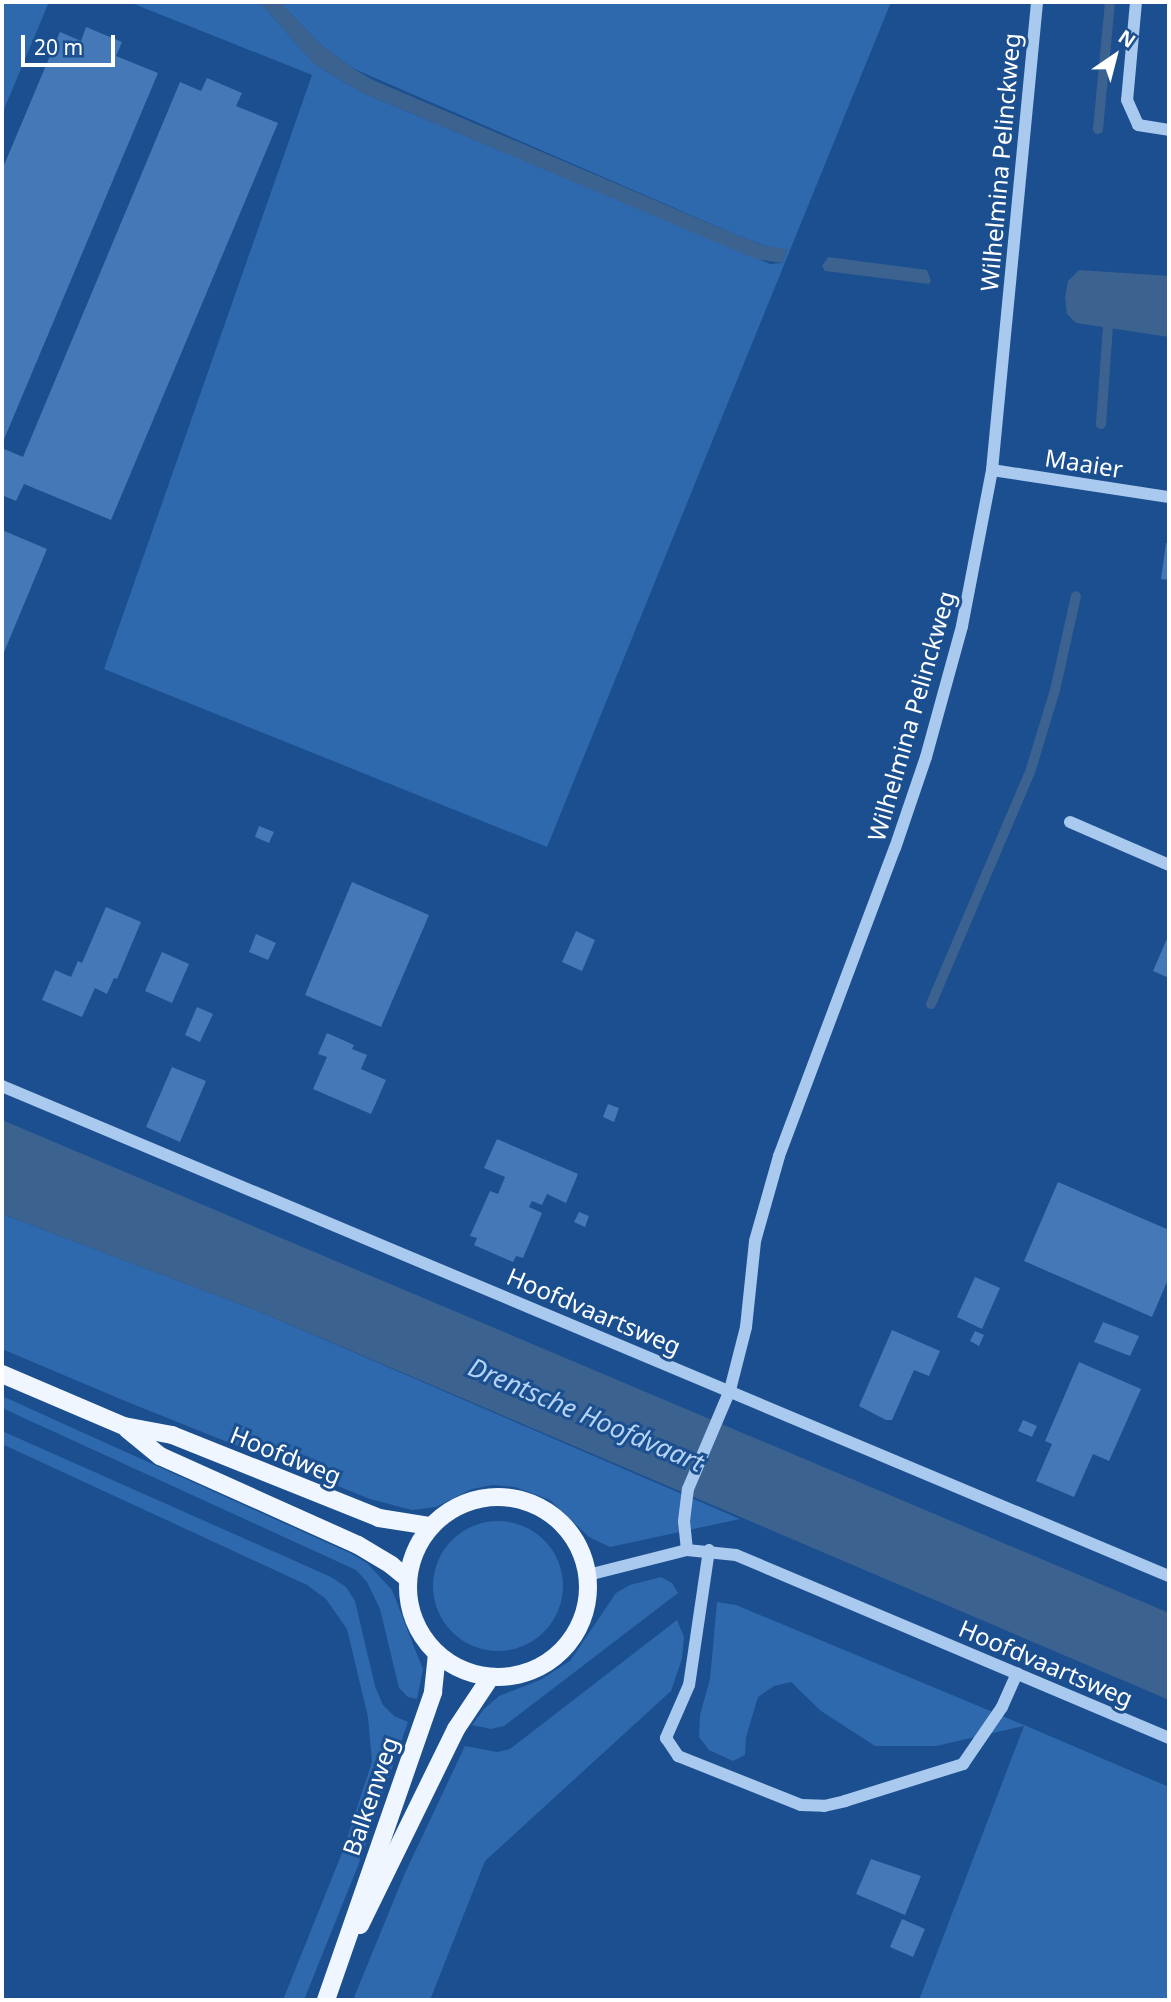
<!DOCTYPE html>
<style>
body{margin:0}
#map{position:relative;width:1171px;height:2002px;overflow:hidden;background:#1b4f8f;font-family:"Noto Sans",sans-serif}
div>[style]{position:absolute}
.green>*{inset:0;background:#2e69ad}
.round{border-radius:50%}
.water>*{inset:0;background:#3c6290}
.stream>*{height:10px;margin:-5px;padding:0 5px;transform-origin:5px;border-radius:5px;background:#3c6290}
.building>*{inset:0;background:#4478b7}
.minor>*{height:12px;margin:-6px;padding:0 6px;transform-origin:6px;border-radius:6px;background:#a9c9ee}
.major>*{height:18px;margin:-9px;padding:0 9px;transform-origin:9px;border-radius:9px;background:#f0f6ff}
.major>.ring{margin:-9px;padding:0;box-sizing:content-box;background:none;border:18px solid #f0f6ff;border-radius:50%}
span{translate:-50% -50%;white-space:nowrap;text-align:center;line-height:1.15;-webkit-text-stroke:6px #1b4f8f;paint-order:stroke}
.street-label{font-size:24px;color:#fff}
.water-label{font-size:26px;color:#b5d3f5;font-style:italic}
.frame{position:absolute;inset:0;border:4px solid #fff;pointer-events:none}
.north{position:absolute;left:1080px;top:21px;width:70px;height:70px;-webkit-text-stroke:5px #1b4f8f;paint-order:stroke;rotate:35deg;font-size:19px;font-weight:700;line-height:28px;text-align:center;color:#fff}
.north::after{content:'';display:block;margin:auto;width:24px;height:32px;background:#fff;clip-path:polygon(50% 0,100% 100%,50% 72%,0 100%)}
.scale{position:absolute;left:21px;top:35px;width:94px;height:32px;box-sizing:border-box;border:4px solid #fff;border-top:0;padding-left:9px;font-size:21px;line-height:24px;white-space:nowrap;color:#fff;-webkit-text-stroke:5px #1b4f8f;paint-order:stroke}
</style>
<div id="map">
<div class="green">
<div style="clip-path:polygon(2px 2px,49px 2px,2px 114px)"></div>
<div style="clip-path:polygon(129px 2px,260px 2px,314px 64px,363px 93px,770px 264px,782px 263px,787px 250px,767px 246px,739px 236px,352px 68px,319px 43px,280px 2px,891px 2px,547px 847px,104px 669px,312px 75px)"></div>
<div style="clip-path:polygon(2px 1214px,258px 1311px,740px 1519px,610px 1547px,589px 1537px,550px 1500px,515px 1487px,493px 1485px,472px 1489px,436px 1507px,412px 1510px,370px 1499px,125px 1401px,2px 1349px)"></div>
<div style="clip-path:polygon(2px 1396px,352px 1554px,367px 1563px,392px 1590px,416px 1652px,423px 1669px,417px 1699px,408px 1697px,399px 1688px,380px 1609px,367px 1582px,356px 1570px,2px 1408px)"></div>
<div style="clip-path:polygon(2px 1431px,331px 1577px,346px 1587px,355px 1601px,375px 1686px,383px 1705px,394px 1716px,408px 1722px,361px 1858px,304px 2000px,283px 2000px,344px 1848px,372px 1762px,368px 1717px,347px 1629px,326px 1599px,307px 1585px,2px 1444px)"></div>
<div class="round" style="left:433px;top:1521px;width:130px;height:130px"></div>
<div style="clip-path:polygon(661px 1577px,672px 1583px,678px 1593px,504px 1726px,491px 1729px,472px 1725px,484px 1709px,499px 1696px,540px 1680px,570px 1661px,616px 1593px,630px 1585px)"></div>
<div style="clip-path:polygon(717px 1602px,736px 1605px,1024px 1725px,1169px 1787px,1169px 2000px,919px 2000px,1024px 1726px,936px 1746px,875px 1746px,821px 1711px,791px 1682px,774px 1686px,758px 1697px,746px 1737px,745px 1755px,733px 1761px,709px 1750px,699px 1737px,700px 1715px,710px 1679px)"></div>
<div style="clip-path:polygon(677px 1620px,684px 1637px,682px 1659px,671px 1691px,485px 1861px,430px 2000px,353px 2000px,405px 1873px,465px 1746px,497px 1752px,510px 1749px)"></div>
</div>
<div class="water">
<div style="clip-path:polygon(260px 2px,280px 2px,319px 43px,352px 68px,373px 80px,739px 236px,767px 246px,787px 249px,782px 263px,756px 259px,363px 93px,314px 64px)"></div>
<div style="clip-path:polygon(828px 257px,927px 270px,931px 281px,929px 284px,825px 271px,822px 266px)"></div>
<div style="clip-path:polygon(1079px 270px,1169px 276px,1169px 337px,1076px 323px,1067px 314px,1065px 297px,1068px 281px)"></div>
<div style="clip-path:polygon(2px 1120px,1169px 1613px,1169px 1700px,258px 1311px,2px 1214px)"></div>
</div>
<div class="stream">
<div style="left:1098px;top:129px;width:128px;rotate:-84.6deg"></div>
<div style="left:1101px;top:424px;width:98px;rotate:-85.9deg"></div>
<div style="left:931px;top:1004px;width:255px;rotate:-66.9deg"></div>
<div style="left:1031px;top:769px;width:83px;rotate:-73.1deg"></div>
<div style="left:1055px;top:690px;width:96px;rotate:-77.4deg"></div>
</div>
<div class="building">
<div style="clip-path:polygon(86px 27px,122px 42px,116px 56px,158px 73px,2px 444px,2px 170px,60px 32px,81px 41px)"></div>
<div style="clip-path:polygon(207px 78px,242px 93px,236px 106px,278px 123px,111px 520px,24px 484px,16px 501px,2px 495px,2px 448px,23px 457px,180px 82px,201px 91px)"></div>
<div style="clip-path:polygon(2px 530px,47px 549px,2px 657px)"></div>
<div style="clip-path:polygon(1166px 543px,1169px 543px,1169px 580px,1161px 579px)"></div>
<div style="clip-path:polygon(259px 826px,274px 832px,269px 843px,255px 837px)"></div>
<div style="clip-path:polygon(352px 882px,429px 915px,381px 1027px,305px 995px)"></div>
<div style="clip-path:polygon(106px 907px,141px 922px,117px 979px,114px 978px,107px 994px,95px 988px,82px 1017px,42px 1000px,55px 970px,71px 977px,78px 961px,82px 963px)"></div>
<div style="clip-path:polygon(576px 931px,595px 940px,582px 971px,562px 962px)"></div>
<div style="clip-path:polygon(256px 934px,276px 943px,268px 960px,249px 952px)"></div>
<div style="clip-path:polygon(1169px 934px,1169px 978px,1153px 971px)"></div>
<div style="clip-path:polygon(162px 952px,189px 964px,172px 1003px,145px 991px)"></div>
<div style="clip-path:polygon(197px 1007px,213px 1014px,200px 1042px,185px 1035px)"></div>
<div style="clip-path:polygon(327px 1033px,354px 1045px,352px 1049px,367px 1055px,361px 1069px,386px 1080px,371px 1114px,313px 1089px,327px 1057px,318px 1054px)"></div>
<div style="clip-path:polygon(172px 1067px,206px 1081px,180px 1142px,146px 1127px)"></div>
<div style="clip-path:polygon(608px 1104px,619px 1108px,614px 1122px,603px 1117px)"></div>
<div style="clip-path:polygon(497px 1139px,578px 1174px,566px 1203px,547px 1194px,542px 1205px,532px 1201px,529px 1207px,542px 1213px,523px 1258px,516px 1256px,513px 1262px,474px 1245px,477px 1238px,470px 1236px,490px 1191px,498px 1194px,505px 1177px,484px 1168px)"></div>
<div style="clip-path:polygon(1058px 1182px,1169px 1230px,1169px 1277px,1152px 1317px,1024px 1261px)"></div>
<div style="clip-path:polygon(579px 1212px,589px 1216px,585px 1227px,574px 1222px)"></div>
<div style="clip-path:polygon(975px 1277px,1000px 1288px,982px 1329px,957px 1317px)"></div>
<div style="clip-path:polygon(1103px 1322px,1139px 1336px,1130px 1356px,1094px 1342px)"></div>
<div style="clip-path:polygon(892px 1330px,940px 1351px,929px 1376px,914px 1370px,892px 1420px,886px 1420px,859px 1406px)"></div>
<div style="clip-path:polygon(975px 1331px,984px 1335px,979px 1346px,970px 1341px)"></div>
<div style="clip-path:polygon(1079px 1362px,1141px 1389px,1109px 1461px,1093px 1454px,1074px 1497px,1036px 1481px,1052px 1444px,1045px 1441px)"></div>
<div style="clip-path:polygon(1023px 1420px,1037px 1426px,1032px 1437px,1018px 1431px)"></div>
<div style="clip-path:polygon(871px 1859px,921px 1876px,905px 1915px,856px 1894px)"></div>
<div style="clip-path:polygon(902px 1919px,925px 1929px,913px 1957px,890px 1947px)"></div>
</div>
<div class="minor">
<div style="left:1136px;top:2px;width:98px;rotate:95.2deg"></div>
<div style="left:1127px;top:100px;width:27px;rotate:66deg"></div>
<div style="left:1138px;top:125px;width:31px;rotate:9deg"></div>
<div style="left:992px;top:470px;width:179px;rotate:8.7deg"></div>
<div style="left:1070px;top:822px;width:108px;rotate:23.5deg"></div>
<div style="left:2px;top:1086px;width:1266px;rotate:22.78deg"></div>
<div style="left:687px;top:1550px;width:29px;rotate:-96deg"></div>
<div style="left:684px;top:1521px;width:32px;rotate:-83deg"></div>
<div style="left:688px;top:1489px;width:108px;rotate:-67deg"></div>
<div style="left:730px;top:1390px;width:65px;rotate:-75.7deg"></div>
<div style="left:746px;top:1327px;width:86px;rotate:-84deg"></div>
<div style="left:755px;top:1241px;width:88px;rotate:-74.2deg"></div>
<div style="left:779px;top:1156px;width:329px;rotate:-69.4deg"></div>
<div style="left:895px;top:848px;width:96px;rotate:-71.2deg"></div>
<div style="left:926px;top:757px;width:136px;rotate:-74.6deg"></div>
<div style="left:962px;top:626px;width:159px;rotate:-79.1deg"></div>
<div style="left:992px;top:470px;width:470px;rotate:-84.5deg"></div>
<div style="left:709px;top:1550px;width:136px;rotate:98.4deg"></div>
<div style="left:689px;top:1685px;width:58px;rotate:113.5deg"></div>
<div style="left:666px;top:1738px;width:22px;rotate:56deg"></div>
<div style="left:678px;top:1756px;width:132px;rotate:21.7deg"></div>
<div style="left:801px;top:1805px;width:23px;rotate:2deg"></div>
<div style="left:824px;top:1806px;width:22px;rotate:-13deg"></div>
<div style="left:845px;top:1801px;width:124px;rotate:-17.4deg"></div>
<div style="left:963px;top:1764px;width:69px;rotate:-55.6deg"></div>
<div style="left:1002px;top:1707px;width:37px;rotate:-66deg"></div>
<div style="left:588px;top:1575px;width:102px;rotate:-14.2deg"></div>
<div style="left:687px;top:1550px;width:49px;rotate:5.8deg"></div>
<div style="left:736px;top:1555px;width:470px;rotate:22.9deg"></div>
</div>
<div class="major">
<div style="left:2px;top:1374px;width:133px;rotate:23.1deg"></div>
<div style="left:124px;top:1426px;width:49px;rotate:10.6deg"></div>
<div style="left:172px;top:1435px;width:223px;rotate:21.8deg"></div>
<div style="left:379px;top:1518px;width:52px;rotate:8.9deg"></div>
<div style="left:127px;top:1429px;width:43px;rotate:39.3deg"></div>
<div style="left:160px;top:1456px;width:217px;rotate:24.2deg"></div>
<div style="left:358px;top:1545px;width:39px;rotate:31deg"></div>
<div style="left:391px;top:1565px;width:21px;rotate:39deg"></div>
<div class="ring" style="left:408px;top:1497px;width:162px;height:162px"></div>
<div style="left:360px;top:1925px;width:218px;rotate:-63.9deg"></div>
<div style="left:456px;top:1729px;width:61px;rotate:-56.3deg"></div>
<div style="left:326px;top:2000px;width:326px;rotate:-70.8deg"></div>
<div style="left:433px;top:1692px;width:37px;rotate:-84deg"></div>
</div>
<div class="street-label">
<span style="left:1000px;top:162px;rotate:-85deg">Wilhelmina Pelinckweg</span>
<span style="left:1084px;top:463px;rotate:9deg">Maaier</span>
<span style="left:911px;top:716px;rotate:-74deg">Wilhelmina Pelinckweg</span>
<span style="left:594px;top:1311px;rotate:23deg">Hoofdvaartsweg</span>
<span style="left:286px;top:1455px;rotate:22deg">Hoofdweg</span>
<span style="left:1046px;top:1663px;rotate:23deg">Hoofdvaartsweg</span>
<span style="left:370px;top:1796px;rotate:-71deg">Balkenweg</span>
</div>
<div class="water-label">
<span style="left:586px;top:1415px;rotate:23deg">Drentsche Hoofdvaart</span>
</div>
<div class="frame"></div>
<div class="north">N</div>
<div class="scale">20 m</div>
</div>
